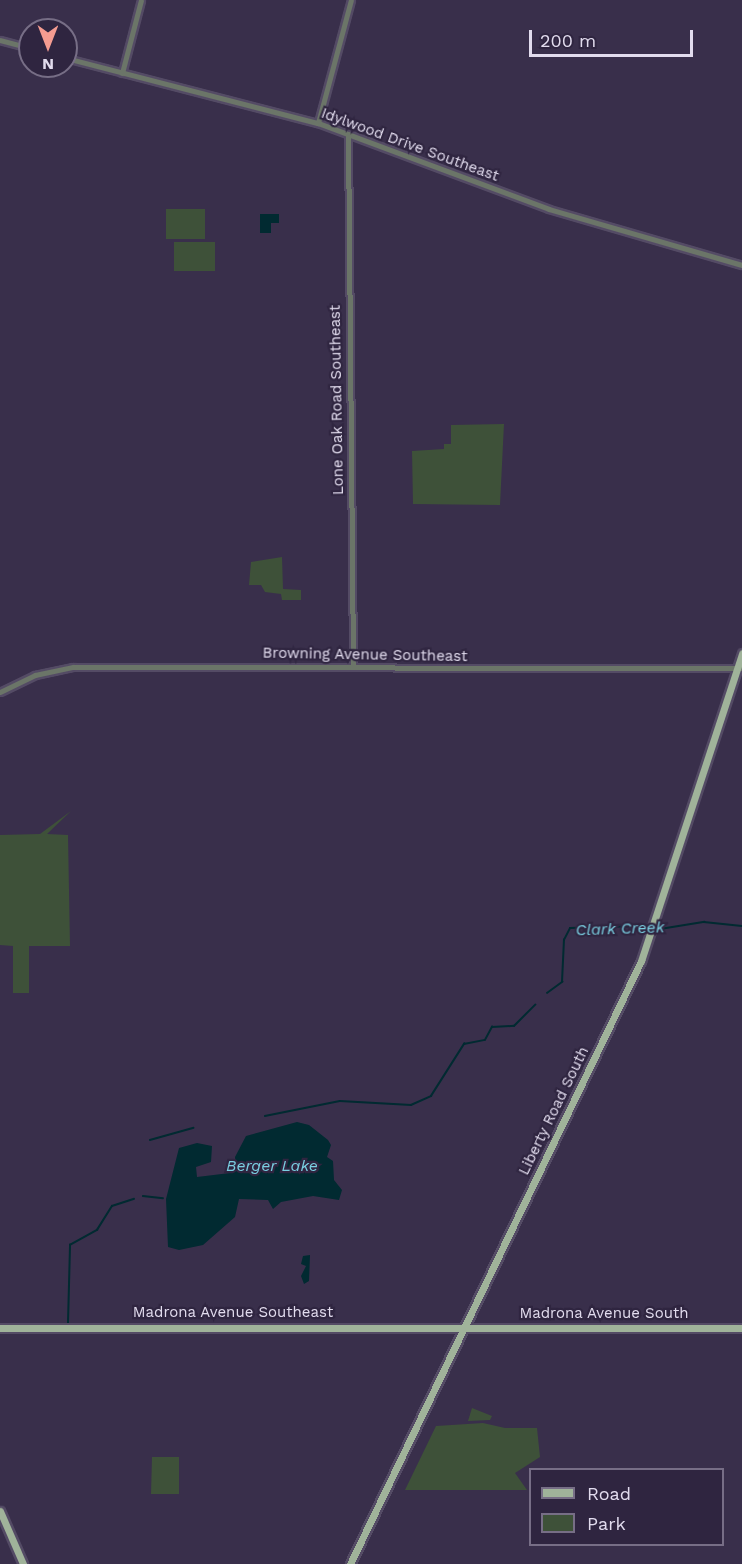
<!DOCTYPE html>
<style>
body{margin:0}
#map{position:relative;width:742px;height:1564px;overflow:hidden;background:#392f4b;font-family:"Work Sans",sans-serif}
div>[style]{position:absolute}
.green>*{inset:0;background:#3e5139}
.water>*{inset:0;background:#012a31}
.stream>*{height:1.5px;margin:-0.75px;padding:0 0.75px;transform-origin:0.75px;border-radius:0.75px;background:#012a31}
.roads{filter:drop-shadow(2px 0 #544b65) drop-shadow(-2px 0 #544b65) drop-shadow(0 2px #544b65) drop-shadow(0 -2px #544b65)}
.minor>*{height:5px;margin:-2.5px;padding:0 2.5px;transform-origin:2.5px;border-radius:2.5px;background:#6b7568}
.major>*{height:7px;margin:-3.5px;padding:0 3.5px;transform-origin:3.5px;border-radius:3.5px;background:#a0b39a}
span{translate:-50% -50%;white-space:nowrap;text-align:center;line-height:1.15;-webkit-text-stroke:4.5px #2f2540;paint-order:stroke}
.street-label{font-size:15px;color:#e2dcee}
.water-label{font-size:16px;color:#7acfe1;font-style:italic}
.legend{position:absolute;left:529px;top:1468px;width:195px;height:78px;box-sizing:border-box;background:#2f2540;border:2px solid #776e86;margin:0;padding:8px 10px;list-style:none;font-size:18px;color:#e2dcee}
.legend li{display:flex;align-items:center;gap:12px;height:30px}
.legend b{width:30px;border:2px solid #776e86}
.north{position:absolute;left:18px;top:18px;width:60px;height:60px;box-sizing:border-box;background:#2f2540;border:2px solid #776e86;border-radius:50%;rotate:180deg;font-size:16px;font-weight:700;line-height:24px;text-align:center;color:#e2dcee}
.north::after{content:'';display:block;margin:auto;width:21px;height:27px;background:#f59c91;clip-path:polygon(50% 0,100% 100%,50% 72%,0 100%)}
.scale{position:absolute;left:529px;top:30px;width:164px;height:27px;box-sizing:border-box;border:3px solid #e2dcee;border-top:0;padding-left:8px;font-size:18px;line-height:21px;white-space:nowrap;color:#e2dcee;-webkit-text-stroke:4px #2f2540;paint-order:stroke}
</style>
<div id="map">
<div class="green">
<div style="clip-path:polygon(166px 209px,205px 209px,205px 239px,166px 239px)"></div>
<div style="clip-path:polygon(174px 242px,215px 242px,215px 271px,174px 271px)"></div>
<div style="clip-path:polygon(504px 424px,500px 505px,413px 504px,412px 451px,444px 449px,444px 444px,451px 444px,451px 425px)"></div>
<div style="clip-path:polygon(282px 557px,283px 589px,301px 590px,301px 600px,282px 600px,281px 594px,265px 592px,261px 585px,249px 585px,251px 562px)"></div>
<div style="clip-path:polygon(71px 811px,47px 834px,68px 835px,70px 946px,29px 946px,29px 993px,13px 993px,13px 946px,0 945px,0 835px,40px 834px)"></div>
<div style="clip-path:polygon(472px 1408px,492px 1416px,490px 1420px,468px 1421px)"></div>
<div style="clip-path:polygon(483px 1423px,505px 1428px,537px 1428px,540px 1457px,515px 1473px,527px 1490px,405px 1490px,436px 1426px)"></div>
<div style="clip-path:polygon(152px 1457px,179px 1457px,179px 1494px,151px 1494px)"></div>
</div>
<div class="water">
<div style="clip-path:polygon(260px 214px,279px 214px,279px 223px,271px 223px,271px 233px,260px 233px)"></div>
<div style="clip-path:polygon(297px 1122px,309px 1125px,328px 1140px,331px 1145px,327px 1157px,333px 1161px,334px 1180px,342px 1190px,339px 1200px,313px 1196px,281px 1202px,273px 1209px,268px 1200px,239px 1199px,235px 1217px,203px 1245px,179px 1250px,168px 1247px,166px 1199px,179px 1148px,197px 1143px,212px 1146px,211px 1162px,196px 1167px,197px 1177px,230px 1173px,236px 1168px,235px 1157px,246px 1136px)"></div>
<div style="clip-path:polygon(310px 1255px,309px 1281px,304px 1284px,301px 1276px,306px 1266px,301px 1264px,303px 1256px)"></div>
</div>
<div class="stream">
<div style="left:654px;top:930px;width:51px;rotate:-9.1deg"></div>
<div style="left:704px;top:922px;width:38px;rotate:6deg"></div>
<div style="left:547px;top:993px;width:19px;rotate:-36deg"></div>
<div style="left:562px;top:982px;width:42px;rotate:-87.3deg"></div>
<div style="left:564px;top:940px;width:13px;rotate:-63deg"></div>
<div style="left:570px;top:928px;width:71px;rotate:-1.6deg"></div>
<div style="left:641px;top:926px;width:9px;rotate:21deg"></div>
<div style="left:265px;top:1116px;width:76px;rotate:-11.3deg"></div>
<div style="left:340px;top:1101px;width:71px;rotate:3.2deg"></div>
<div style="left:411px;top:1105px;width:22px;rotate:-24deg"></div>
<div style="left:431px;top:1096px;width:62px;rotate:-57.6deg"></div>
<div style="left:464px;top:1044px;width:21px;rotate:-11deg"></div>
<div style="left:485px;top:1040px;width:15px;rotate:-62deg"></div>
<div style="left:492px;top:1027px;width:22px;rotate:-3deg"></div>
<div style="left:514px;top:1026px;width:30px;rotate:-45deg"></div>
<div style="left:150px;top:1140px;width:45px;rotate:-15.6deg"></div>
<div style="left:143px;top:1196px;width:20px;rotate:6deg"></div>
<div style="left:68px;top:1323px;width:78px;rotate:-88.5deg"></div>
<div style="left:70px;top:1245px;width:31px;rotate:-29deg"></div>
<div style="left:97px;top:1230px;width:28px;rotate:-58deg"></div>
<div style="left:112px;top:1206px;width:23px;rotate:-18deg"></div>
</div>
<div class="roads">
<div class="minor">
<div style="left:0;top:40px;width:31px;rotate:15deg"></div>
<div style="left:66px;top:58px;width:260px;rotate:14.5deg"></div>
<div style="left:318px;top:123px;width:246px;rotate:20.4deg"></div>
<div style="left:549px;top:209px;width:201px;rotate:16.2deg"></div>
<div style="left:122px;top:73px;width:75px;rotate:-75.4deg"></div>
<div style="left:318px;top:123px;width:127px;rotate:-75deg"></div>
<div style="left:348px;top:134px;width:533px;rotate:89.46deg"></div>
<div style="left:0;top:692px;width:39px;rotate:-26deg"></div>
<div style="left:35px;top:675px;width:39px;rotate:-12deg"></div>
<div style="left:73px;top:667px;width:669px;rotate:0.09deg"></div>
</div>
<div class="major">
<div style="left:0;top:1328px;width:742px"></div>
<div style="left:0;top:1511px;width:58px;rotate:66.5deg"></div>
<div style="left:350px;top:1564px;width:670px;rotate:-64.24deg"></div>
<div style="left:641px;top:961px;width:324px;rotate:-71.8deg"></div>
</div>
</div>
<div class="street-label">
<span style="left:410px;top:145px;rotate:20deg">Idylwood Drive Southeast</span>
<span style="left:337px;top:400px;rotate:-91deg">Lone Oak Road Southeast</span>
<span style="left:365px;top:655px;rotate:1deg">Browning Avenue Southeast</span>
<span style="left:554px;top:1111px;rotate:-64deg">Liberty Road South</span>
<span style="left:233px;top:1313px">Madrona Avenue Southeast</span>
<span style="left:604px;top:1314px">Madrona Avenue South</span>
</div>
<div class="water-label">
<span style="left:620px;top:929px;rotate:-2deg">Clark Creek</span>
<span style="left:272px;top:1166px">Berger Lake</span>
</div>
<ul class="legend">
<li><b style="height:8px;background:#a0b39a"></b>Road</li>
<li><b style="height:16px;background:#3e5139"></b>Park</li>
</ul>
<div class="north">N</div>
<div class="scale">200 m</div>
</div>
